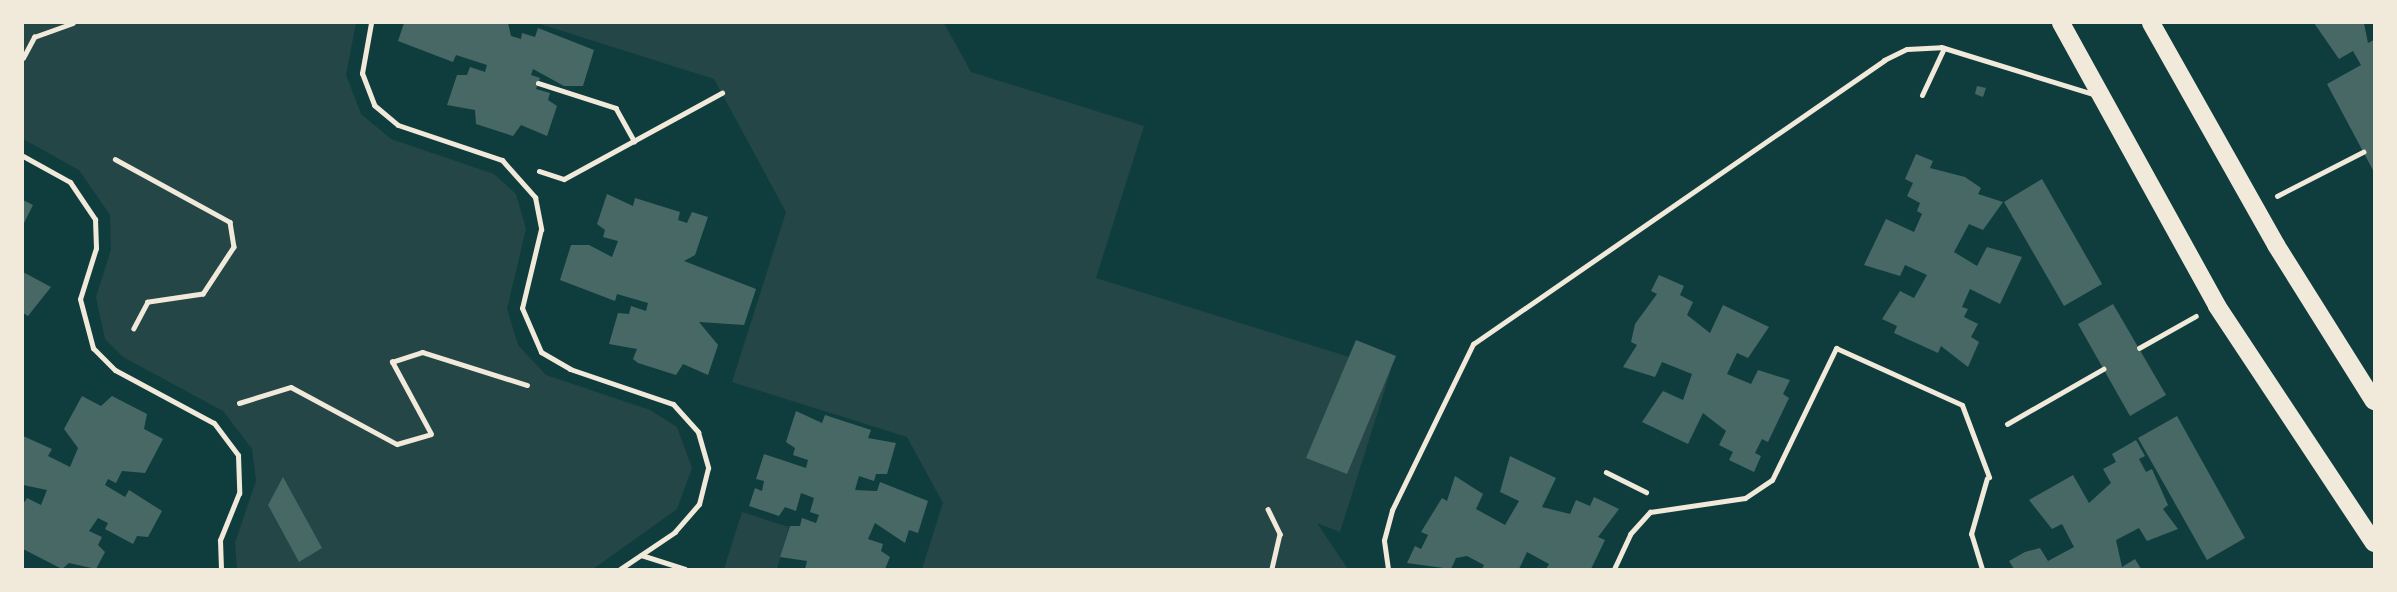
<!DOCTYPE html>
<style>
body{margin:0}
#map{position:relative;width:2397px;height:592px;overflow:hidden;background:#0f3d3e;font-family:Raleway,sans-serif}
div>[style]{position:absolute}
.green>*{inset:0;background:#244646}
.building>*{inset:0;background:#486865}
.path>*{height:4.5px;margin:-2.25px;padding:0 2.25px;transform-origin:2.25px;border-radius:2.25px;background:#f1e9da}
.service>*{height:5px;margin:-2.5px;padding:0 2.5px;transform-origin:2.5px;border-radius:2.5px;background:#f1e9da}
.primary>*{height:18px;margin:-9px;padding:0 9px;transform-origin:9px;border-radius:9px;background:#f1e9da}
span{translate:-50% -50%;white-space:nowrap;text-align:center;line-height:1.15;-webkit-text-stroke:7px #f1e9da;paint-order:stroke}
.frame{position:absolute;inset:0;border:24px solid #f1e9da;pointer-events:none}
</style>
<div id="map">
<div class="green">
<div style="clip-path:polygon(23px 23px,356px 23px,346px 75px,361px 114px,391px 139px,494px 174px,516px 194px,526px 229px,507px 309px,518px 345px,546px 375px,650px 410px,677px 427px,692px 468px,677px 509px,593px 569px,237px 569px,235px 543px,256px 481px,252px 449px,223px 411px,123px 357px,105px 339px,96px 297px,111px 250px,110px 215px,79px 170px,23px 139px)"></div>
<div style="clip-path:polygon(944px 23px,971px 72px,1144px 126px,1096px 278px,1391px 370px,1340px 532px,1317px 523px,1348px 569px,922px 569px,943px 503px,907px 437px,732px 382px,786px 212px,714px 79px,540px 24px)"></div>
<div style="clip-path:polygon(742px 512px,789px 527px,777px 569px,724px 569px)"></div>
</div>
<div class="building">
<div style="clip-path:polygon(404px 23px,508px 23px,511px 36px,521px 39px,522px 33px,535px 37px,538px 28px,594px 50px,583px 86px,564px 86px,533px 69px,531px 75px,540px 78px,536px 89px,550px 93px,548px 100px,557px 106px,547px 136px,521px 125px,513px 136px,476px 124px,475px 110px,447px 105px,457px 75px,467px 75px,470px 67px,485px 72px,487px 65px,456px 55px,453px 62px,398px 41px)"></div>
<div style="clip-path:polygon(2314px 23px,2364px 23px,2368px 43px,2374px 40px,2374px 172px,2327px 84px,2361px 65px,2353px 51px,2339px 59px)"></div>
<div style="clip-path:polygon(1977px 86px,1986px 88px,1983px 97px,1975px 94px)"></div>
<div style="clip-path:polygon(1916px 154px,1933px 161px,1930px 168px,1965px 177px,1981px 188px,1978px 194px,2003px 202px,1983px 230px,1969px 224px,1954px 252px,1977px 266px,1987px 247px,2022px 257px,2000px 304px,1970px 289px,1962px 307px,1968px 309px,1964px 317px,1978px 324px,1971px 337px,1979px 342px,1968px 367px,1941px 346px,1938px 353px,1894px 333px,1897px 326px,1882px 319px,1900px 291px,1914px 298px,1927px 275px,1905px 265px,1900px 276px,1864px 265px,1886px 219px,1914px 232px,1922px 214px,1917px 211px,1920px 203px,1907px 196px,1913px 183px,1905px 179px)"></div>
<div style="clip-path:polygon(2042px 179px,2102px 284px,2064px 306px,2004px 202px)"></div>
<div style="clip-path:polygon(607px 194px,633px 206px,635px 198px,680px 212px,678px 220px,687px 223px,692px 212px,708px 217px,695px 255px,684px 261px,756px 289px,744px 325px,699px 322px,718px 345px,708px 375px,683px 364px,676px 375px,638px 363px,633px 359px,637px 349px,609px 344px,618px 313px,629px 314px,631px 306px,646px 311px,648px 303px,617px 294px,615px 301px,560px 280px,571px 245px,589px 245px,612px 257px,618px 241px,603px 237px,605px 230px,597px 224px)"></div>
<div style="clip-path:polygon(23px 200px,33px 205px,23px 225px)"></div>
<div style="clip-path:polygon(23px 272px,51px 287px,28px 316px,23px 313px)"></div>
<div style="clip-path:polygon(1659px 275px,1684px 286px,1680px 295px,1693px 302px,1687px 315px,1710px 333px,1723px 305px,1769px 327px,1748px 358px,1737px 353px,1727px 374px,1751px 384px,1758px 370px,1790px 380px,1783px 394px,1789px 398px,1768px 442px,1762px 439px,1755px 453px,1761px 456px,1754px 472px,1729px 460px,1733px 452px,1719px 445px,1726px 431px,1703px 413px,1688px 444px,1642px 422px,1663px 391px,1683px 400px,1692px 374px,1662px 362px,1655px 377px,1623px 367px,1637px 345px,1631px 342px,1635px 324px,1657px 294px,1651px 291px)"></div>
<div style="clip-path:polygon(2113px 304px,2166px 395px,2130px 416px,2078px 324px)"></div>
<div style="clip-path:polygon(1356px 340px,1396px 356px,1347px 474px,1306px 458px)"></div>
<div style="clip-path:polygon(82px 396px,101px 406px,112px 396px,147px 414px,144px 429px,163px 439px,145px 473px,122px 471px,116px 483px,108px 479px,105px 485px,125px 497px,129px 490px,162px 511px,148px 537px,137px 536px,133px 544px,105px 529px,108px 523px,98px 518px,89px 531px,102px 537px,98px 545px,105px 552px,96px 569px,69px 563px,62px 569px,23px 549px,23px 504px,27px 498px,41px 505px,47px 490px,23px 485px,23px 436px,52px 449px,48px 456px,70px 467px,78px 448px,64px 429px)"></div>
<div style="clip-path:polygon(796px 411px,822px 423px,825px 415px,871px 430px,868px 438px,896px 443px,887px 474px,876px 474px,874px 481px,859px 476px,855px 490px,877px 491px,880px 482px,928px 501px,918px 533px,909px 530px,905px 543px,875px 523px,868px 539px,883px 544px,881px 551px,890px 557px,885px 569px,805px 569px,807px 561px,780px 557px,790px 526px,800px 526px,802px 518px,816px 523px,819px 515px,810px 512px,814px 498px,801px 493px,796px 511px,785px 507px,779px 516px,749px 506px,755px 488px,762px 491px,764px 481px,756px 479px,764px 454px,806px 468px,808px 460px,793px 455px,795px 448px,786px 442px)"></div>
<div style="clip-path:polygon(2177px 416px,2245px 538px,2207px 560px,2138px 438px)"></div>
<div style="clip-path:polygon(2136px 440px,2145px 456px,2139px 459px,2146px 472px,2152px 469px,2168px 505px,2163px 509px,2178px 529px,2147px 541px,2139px 528px,2116px 540px,2122px 567px,2135px 559px,2141px 569px,2014px 569px,2009px 561px,2025px 552px,2040px 548px,2048px 561px,2074px 547px,2062px 524px,2052px 529px,2029px 500px,2073px 475px,2089px 503px,2111px 483px,2103px 469px,2116px 462px,2112px 454px)"></div>
<div style="clip-path:polygon(1510px 456px,1556px 478px,1542px 507px,1570px 514px,1576px 500px,1590px 506px,1594px 497px,1619px 509px,1598px 537px,1605px 540px,1591px 569px,1546px 569px,1549px 564px,1527px 552px,1519px 569px,1482px 569px,1484px 565px,1467px 556px,1456px 558px,1451px 569px,1407px 563px,1415px 546px,1421px 549px,1428px 535px,1421px 532px,1442px 498px,1447px 501px,1455px 476px,1483px 494px,1476px 509px,1505px 525px,1519px 501px,1500px 492px)"></div>
<div style="clip-path:polygon(283px 477px,322px 548px,299px 562px,268px 505px)"></div>
</div>
<div class="path">
<div style="left:23px;top:58px;width:24px;rotate:-62deg"></div>
<div style="left:34px;top:37px;width:41px;rotate:-19.7deg"></div>
<div style="left:538px;top:83px;width:82px;rotate:17.8deg"></div>
<div style="left:616px;top:108px;width:38px;rotate:61deg"></div>
<div style="left:115px;top:159px;width:131px;rotate:28.7deg"></div>
<div style="left:230px;top:222px;width:25px;rotate:81deg"></div>
<div style="left:234px;top:247px;width:56px;rotate:123.4deg"></div>
<div style="left:203px;top:294px;width:56px;rotate:171.7deg"></div>
<div style="left:148px;top:302px;width:30px;rotate:118deg"></div>
<div style="left:539px;top:171px;width:26px;rotate:18deg"></div>
<div style="left:564px;top:179px;width:180px;rotate:-28.6deg"></div>
<div style="left:2277px;top:196px;width:97px;rotate:-27.1deg"></div>
<div style="left:2139px;top:348px;width:65px;rotate:-29.3deg"></div>
<div style="left:239px;top:403px;width:54px;rotate:-17.1deg"></div>
<div style="left:291px;top:387px;width:120px;rotate:28.3deg"></div>
<div style="left:397px;top:444px;width:35px;rotate:-16deg"></div>
<div style="left:431px;top:434px;width:82px;rotate:-118.4deg"></div>
<div style="left:392px;top:362px;width:32px;rotate:-18deg"></div>
<div style="left:422px;top:352px;width:110px;rotate:17.4deg"></div>
<div style="left:2007px;top:424px;width:111px;rotate:-29.8deg"></div>
<div style="left:1606px;top:472px;width:45px;rotate:26.6deg"></div>
<div style="left:1268px;top:509px;width:28px;rotate:64deg"></div>
<div style="left:1280px;top:534px;width:36px;rotate:103deg"></div>
</div>
<div class="service">
<div style="left:371px;top:23px;width:51px;rotate:100.2deg"></div>
<div style="left:362px;top:73px;width:34px;rotate:69deg"></div>
<div style="left:374px;top:105px;width:31px;rotate:40deg"></div>
<div style="left:398px;top:125px;width:110px;rotate:18.6deg"></div>
<div style="left:502px;top:160px;width:50px;rotate:48.3deg"></div>
<div style="left:535px;top:197px;width:33px;rotate:79deg"></div>
<div style="left:541px;top:229px;width:81px;rotate:103.5deg"></div>
<div style="left:522px;top:308px;width:48px;rotate:66.6deg"></div>
<div style="left:541px;top:352px;width:34px;rotate:30deg"></div>
<div style="left:570px;top:369px;width:109px;rotate:18.8deg"></div>
<div style="left:673px;top:404px;width:38px;rotate:48deg"></div>
<div style="left:698px;top:432px;width:37px;rotate:74deg"></div>
<div style="left:708px;top:468px;width:37px;rotate:104deg"></div>
<div style="left:699px;top:504px;width:37px;rotate:131deg"></div>
<div style="left:675px;top:532px;width:66px;rotate:146.1deg"></div>
<div style="left:1922px;top:95px;width:52px;rotate:-64.9deg"></div>
<div style="left:23px;top:156px;width:54px;rotate:29deg"></div>
<div style="left:70px;top:182px;width:45px;rotate:56deg"></div>
<div style="left:95px;top:219px;width:29px;rotate:88deg"></div>
<div style="left:96px;top:248px;width:53px;rotate:107.4deg"></div>
<div style="left:80px;top:299px;width:51px;rotate:75.1deg"></div>
<div style="left:93px;top:348px;width:31px;rotate:45deg"></div>
<div style="left:115px;top:370px;width:112px;rotate:28.2deg"></div>
<div style="left:214px;top:423px;width:40px;rotate:53deg"></div>
<div style="left:238px;top:455px;width:38px;rotate:88deg"></div>
<div style="left:239px;top:493px;width:51px;rotate:112deg"></div>
<div style="left:220px;top:540px;width:29px;rotate:88deg"></div>
<div style="left:641px;top:555px;width:46px;rotate:17.7deg"></div>
<div style="left:1388px;top:569px;width:29px;rotate:-98deg"></div>
<div style="left:1384px;top:540px;width:31px;rotate:-75deg"></div>
<div style="left:1392px;top:510px;width:185px;rotate:-64deg"></div>
<div style="left:1473px;top:344px;width:500px;rotate:-34.6deg"></div>
<div style="left:1884px;top:60px;width:25px;rotate:-26deg"></div>
<div style="left:1907px;top:49px;width:34px;rotate:-3deg"></div>
<div style="left:1941px;top:47px;width:162px;rotate:17.2deg"></div>
<div style="left:1614px;top:569px;width:38px;rotate:-65deg"></div>
<div style="left:1630px;top:534px;width:30px;rotate:-48deg"></div>
<div style="left:1650px;top:512px;width:96px;rotate:-8.4deg"></div>
<div style="left:1745px;top:498px;width:32px;rotate:-34deg"></div>
<div style="left:1772px;top:480px;width:147px;rotate:-64.1deg"></div>
<div style="left:1836px;top:348px;width:138px;rotate:24.3deg"></div>
<div style="left:1962px;top:405px;width:77px;rotate:69.4deg"></div>
<div style="left:1982px;top:569px;width:37px;rotate:-107deg"></div>
<div style="left:1971px;top:534px;width:58px;rotate:-74.1deg"></div>
</div>
<div class="primary">
<div style="left:2061px;top:23px;width:323px;rotate:61.1deg"></div>
<div style="left:2217px;top:306px;width:284px;rotate:56.5deg"></div>
<div style="left:2151px;top:23px;width:255px;rotate:60.6deg"></div>
<div style="left:2276px;top:245px;width:184px;rotate:57.9deg"></div>
</div>
<div class="frame"></div>
</div>
